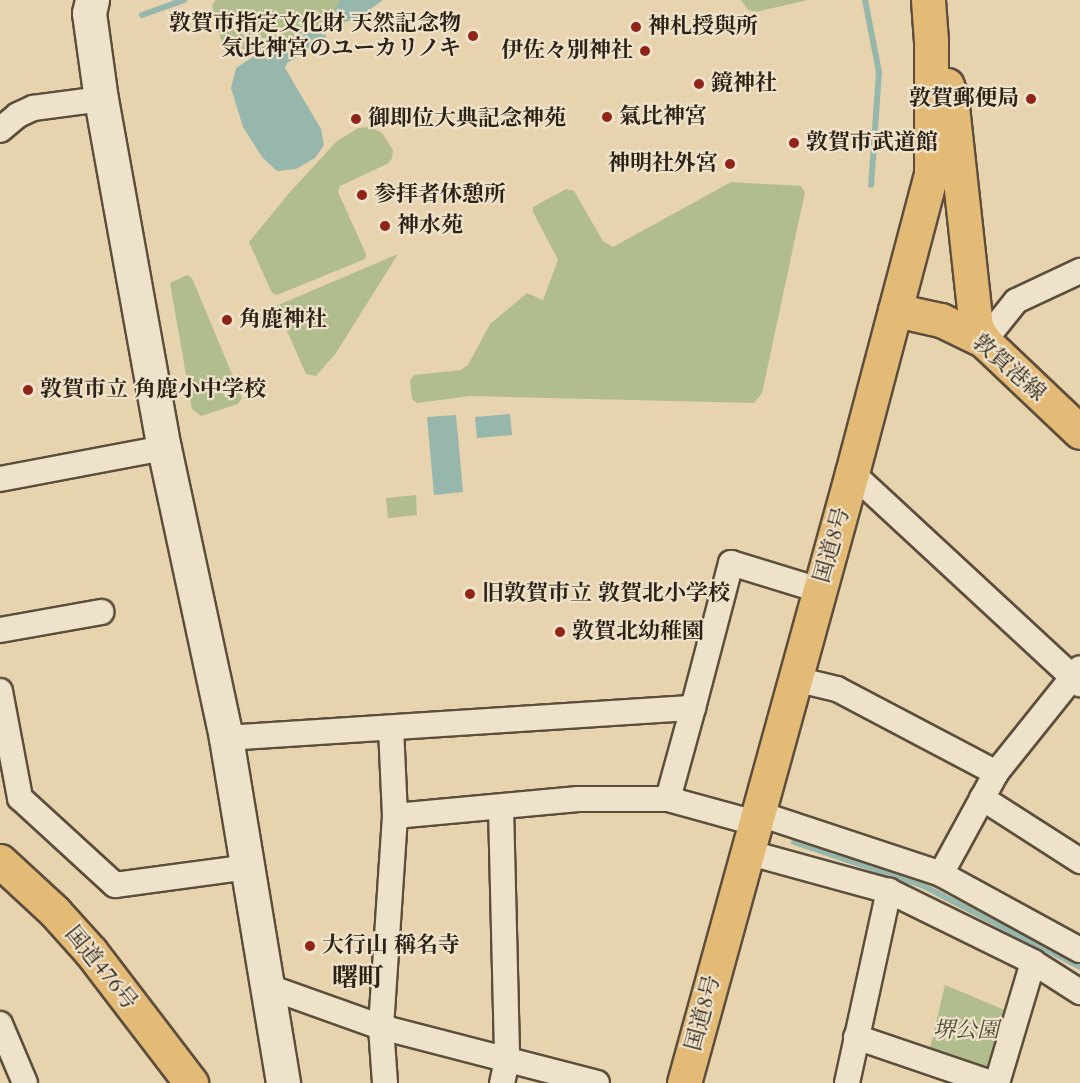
<!DOCTYPE html>
<meta charset="utf-8">
<style>
body{margin:0}
#map{position:relative;width:1080px;height:1083px;overflow:hidden;background:#e7d3ae;font-family:Cardo,"Noto Serif JP",serif}
div>[style]{position:absolute}
.green>*{inset:0;background:#b2bd8d}
.water>*{inset:0;background:#97b7ad}
.stream>*{height:6px;margin:-3px;padding:0 3px;transform-origin:3px;border-radius:3px;background:#97b7ad}
.roads{filter:drop-shadow(2px 0 #5c4e3c) drop-shadow(-2px 0 #5c4e3c) drop-shadow(0 2px #5c4e3c) drop-shadow(0 -2px #5c4e3c)}
.street>*{height:24px;margin:-12px;padding:0 12px;transform-origin:12px;border-radius:12px;background:#efe2ca}
.secondary>*{height:33px;margin:-16.5px;padding:0 16.5px;transform-origin:16.5px;border-radius:16.5px;background:#efe2ca}
.primary>*{height:33px;margin:-16.5px;padding:0 16.5px;transform-origin:16.5px;border-radius:16.5px;background:#e4ba77}
.highway>*{height:33px;margin:-16.5px;padding:0 16.5px;transform-origin:16.5px;border-radius:16.5px;background:#e4ba77}
.dots>*{width:16px;height:16px;translate:-50% -50%;box-sizing:border-box;border:3px solid #efe2ca;border-radius:50%}
span{translate:-50% -50%;white-space:nowrap;text-align:center;line-height:1.15;-webkit-text-stroke:4.5px #efe2ca;paint-order:stroke}
.poi-label{font-size:22px;color:#2d2216;font-weight:700}
.right{translate:-100% -50%;text-align:right}
.left{translate:0 -50%;text-align:left}
.street-label{font-size:22px;color:#2d2216}
.park-label{font-size:22px;color:#4e4934;font-style:italic}
.quarter-label{font-size:26px;color:#2d2216;font-weight:700}
</style>
<div id="map">
<div class="green">
<div style="clip-path:polygon(215px 0,340px 0,333px 19px,320px 28px,240px 58px,231px 57px,224px 50px,212px 6px)"></div>
<div style="clip-path:polygon(741px 0,808px 0,756px 12px,748px 10px)"></div>
<div style="clip-path:polygon(370px 127px,382px 133px,393px 150px,392px 158px,389px 163px,340px 186px,338px 192px,366px 254px,365px 259px,277px 295px,272px 293px,249px 242px,290px 192px,336px 142px,358px 128px)"></div>
<div style="clip-path:polygon(731px 182px,801px 186px,805px 192px,762px 393px,754px 403px,470px 396px,417px 403px,412px 399px,410px 380px,414px 375px,461px 370px,468px 365px,490px 324px,527px 293px,543px 300px,558px 260px,533px 212px,533px 207px,566px 189px,574px 191px,603px 241px,613px 247px)"></div>
<div style="clip-path:polygon(398px 254px,336px 353px,316px 376px,306px 374px,276px 306px)"></div>
<div style="clip-path:polygon(187px 275px,192px 278px,242px 398px,238px 404px,201px 416px,192px 409px,170px 283px)"></div>
<div style="clip-path:polygon(416px 495px,417px 515px,388px 518px,386px 498px)"></div>
<div style="clip-path:polygon(945px 985px,1005px 1010px,987px 1070px,929px 1052px)"></div>
</div>
<div class="water">
<div style="clip-path:polygon(340px 0,383px 0,357px 19px,336px 24px,333px 13px)"></div>
<div style="clip-path:polygon(320px 28px,325px 31px,326px 38px,322px 43px,287px 63px,285px 68px,321px 129px,324px 145px,315px 158px,296px 169px,277px 171px,262px 157px,243px 127px,231px 88px,236px 68px,257px 54px,298px 34px)"></div>
<div style="clip-path:polygon(510px 414px,512px 435px,477px 438px,475px 417px)"></div>
<div style="clip-path:polygon(456px 415px,463px 492px,434px 495px,427px 417px)"></div>
</div>
<div class="stream">
<div style="left:865px;top:0;width:73px;rotate:79deg"></div>
<div style="left:879px;top:72px;width:113px;rotate:94deg"></div>
<div style="left:142px;top:15px;width:45px;rotate:-19.7deg"></div>
<div style="left:794px;top:842px;width:135px;rotate:18.6deg"></div>
<div style="left:922px;top:885px;width:178px;rotate:27.4deg"></div>
</div>
<div class="roads">
<div class="street">
<div style="left:0;top:130px;width:23px;rotate:-40deg"></div>
<div style="left:18px;top:115px;width:17px;rotate:-25deg"></div>
<div style="left:33px;top:108px;width:69px;rotate:-7.5deg"></div>
<div style="left:984px;top:341px;width:51px;rotate:-51.3deg"></div>
<div style="left:1016px;top:301px;width:71px;rotate:-25.1deg"></div>
<div style="left:852px;top:473px;width:311px;rotate:42.8deg"></div>
<div style="left:0;top:479px;width:167px;rotate:-10.7deg"></div>
<div style="left:0;top:630px;width:103px;rotate:-10.1deg"></div>
<div style="left:795px;top:679px;width:43px;rotate:13.4deg"></div>
<div style="left:837px;top:689px;width:180px;rotate:27.8deg"></div>
<div style="left:0;top:691px;width:109px;rotate:79.4deg"></div>
<div style="left:20px;top:798px;width:129px;rotate:42.5deg"></div>
<div style="left:115px;top:885px;width:134px;rotate:-7.7deg"></div>
<div style="left:693px;top:708px;width:150px;rotate:-75.3deg"></div>
<div style="left:731px;top:563px;width:92px;rotate:17.1deg"></div>
<div style="left:226px;top:738px;width:468px;rotate:-3.7deg"></div>
<div style="left:693px;top:708px;width:94px;rotate:105.4deg"></div>
<div style="left:982px;top:798px;width:117px;rotate:32.7deg"></div>
<div style="left:501px;top:807px;width:253px;rotate:88.6deg"></div>
<div style="left:507px;top:1060px;width:24px;rotate:102deg"></div>
<div style="left:757px;top:813px;width:194px;rotate:18.3deg"></div>
<div style="left:941px;top:874px;width:158px;rotate:28.7deg"></div>
<div style="left:395px;top:816px;width:184px;rotate:-5.3deg"></div>
<div style="left:578px;top:799px;width:90px"></div>
<div style="left:668px;top:799px;width:90px;rotate:15.4deg"></div>
<div style="left:747px;top:852px;width:147px;rotate:15.4deg"></div>
<div style="left:889px;top:891px;width:161px;rotate:26.2deg"></div>
<div style="left:1033px;top:962px;width:56px;rotate:32.6deg"></div>
<div style="left:941px;top:874px;width:115px;rotate:-61.4deg"></div>
<div style="left:996px;top:773px;width:134px;rotate:-51.3deg"></div>
<div style="left:269px;top:987px;width:119px;rotate:19.7deg"></div>
<div style="left:381px;top:1027px;width:223px;rotate:14.5deg"></div>
<div style="left:0;top:1024px;width:64px;rotate:67deg"></div>
<div style="left:856px;top:1037px;width:143px;rotate:18.8deg"></div>
<div style="left:385px;top:1083px;width:56px;rotate:-94.1deg"></div>
<div style="left:381px;top:1027px;width:211px;rotate:-86.2deg"></div>
<div style="left:395px;top:816px;width:88px;rotate:-92.6deg"></div>
<div style="left:847px;top:1083px;width:197px;rotate:-77.7deg"></div>
<div style="left:997px;top:1083px;width:126px;rotate:-73.4deg"></div>
</div>
<div class="secondary">
<div style="left:92px;top:0;width:13px;rotate:103deg"></div>
<div style="left:89px;top:13px;width:87px;rotate:82.1deg"></div>
<div style="left:101px;top:99px;width:355px;rotate:79.8deg"></div>
<div style="left:164px;top:448px;width:297px;rotate:77.9deg"></div>
<div style="left:226px;top:738px;width:350px;rotate:80.6deg"></div>
</div>
<div class="primary">
<div style="left:895px;top:310px;width:47px;rotate:12.3deg"></div>
<div style="left:941px;top:320px;width:48px;rotate:26deg"></div>
<div style="left:984px;top:341px;width:132px;rotate:43.5deg"></div>
</div>
<div class="highway">
<div style="left:947px;top:85px;width:13px;rotate:72deg"></div>
<div style="left:951px;top:97px;width:231px;rotate:83.8deg"></div>
<div style="left:976px;top:327px;width:16px;rotate:60deg"></div>
<div style="left:0;top:861px;width:75px;rotate:42.8deg"></div>
<div style="left:55px;top:912px;width:54px;rotate:48deg"></div>
<div style="left:91px;top:952px;width:165px;rotate:52.6deg"></div>
<div style="left:684px;top:1083px;width:633px;rotate:-74.6deg"></div>
<div style="left:852px;top:473px;width:308px;rotate:-75.2deg"></div>
<div style="left:931px;top:175px;width:134px;rotate:-90deg"></div>
<div style="left:931px;top:41px;width:41px;rotate:-94.2deg"></div>
</div>
</div>
<div class="dots">
<div style="left:636px;top:27px;background:#8f2418"></div>
<div style="left:473px;top:36px;background:#8f2418"></div>
<div style="left:645px;top:51px;background:#8f2418"></div>
<div style="left:699px;top:84px;background:#8f2418"></div>
<div style="left:1031px;top:99px;background:#8f2418"></div>
<div style="left:607px;top:117px;background:#8f2418"></div>
<div style="left:356px;top:119px;background:#8f2418"></div>
<div style="left:794px;top:143px;background:#8f2418"></div>
<div style="left:730px;top:164px;background:#8f2418"></div>
<div style="left:362px;top:195px;background:#8f2418"></div>
<div style="left:385px;top:226px;background:#8f2418"></div>
<div style="left:227px;top:320px;background:#8f2418"></div>
<div style="left:28px;top:390px;background:#8f2418"></div>
<div style="left:470px;top:594px;background:#8f2418"></div>
<div style="left:560px;top:632px;background:#8f2418"></div>
<div style="left:310px;top:946px;background:#8f2418"></div>
</div>
<div class="poi-label">
<span class="right" style="left:461px;top:36px">敦賀市指定文化財 天然記念物<br>気比神宮のユーカリノキ</span>
<span class="left" style="left:648px;top:27px">神札授與所</span>
<span class="right" style="left:633px;top:51px">伊佐々別神社</span>
<span class="left" style="left:711px;top:84px">鏡神社</span>
<span class="right" style="left:1019px;top:99px">敦賀郵便局</span>
<span class="left" style="left:619px;top:117px">氣比神宮</span>
<span class="left" style="left:368px;top:119px">御即位大典記念神苑</span>
<span class="left" style="left:806px;top:143px">敦賀市武道館</span>
<span class="right" style="left:718px;top:164px">神明社外宮</span>
<span class="left" style="left:374px;top:195px">参拝者休憩所</span>
<span class="left" style="left:397px;top:226px">神水苑</span>
<span class="left" style="left:239px;top:320px">角鹿神社</span>
<span class="left" style="left:40px;top:390px">敦賀市立 角鹿小中学校</span>
<span class="left" style="left:482px;top:594px">旧敦賀市立 敦賀北小学校</span>
<span class="left" style="left:572px;top:632px">敦賀北幼稚園</span>
<span class="left" style="left:322px;top:946px">大行山 稱名寺</span>
</div>
<div class="street-label">
<span style="left:1009px;top:368px;rotate:41deg">敦賀港線</span>
<span style="left:832px;top:545px;rotate:-74deg">国道8号</span>
<span style="left:101px;top:968px;rotate:51deg">国道476号</span>
<span style="left:703px;top:1013px;rotate:-75deg">国道8号</span>
</div>
<div class="park-label">
<span style="left:966px;top:1031px">堺公園</span>
</div>
<div class="quarter-label">
<span style="left:358px;top:978px">曙町</span>
</div>
</div>
